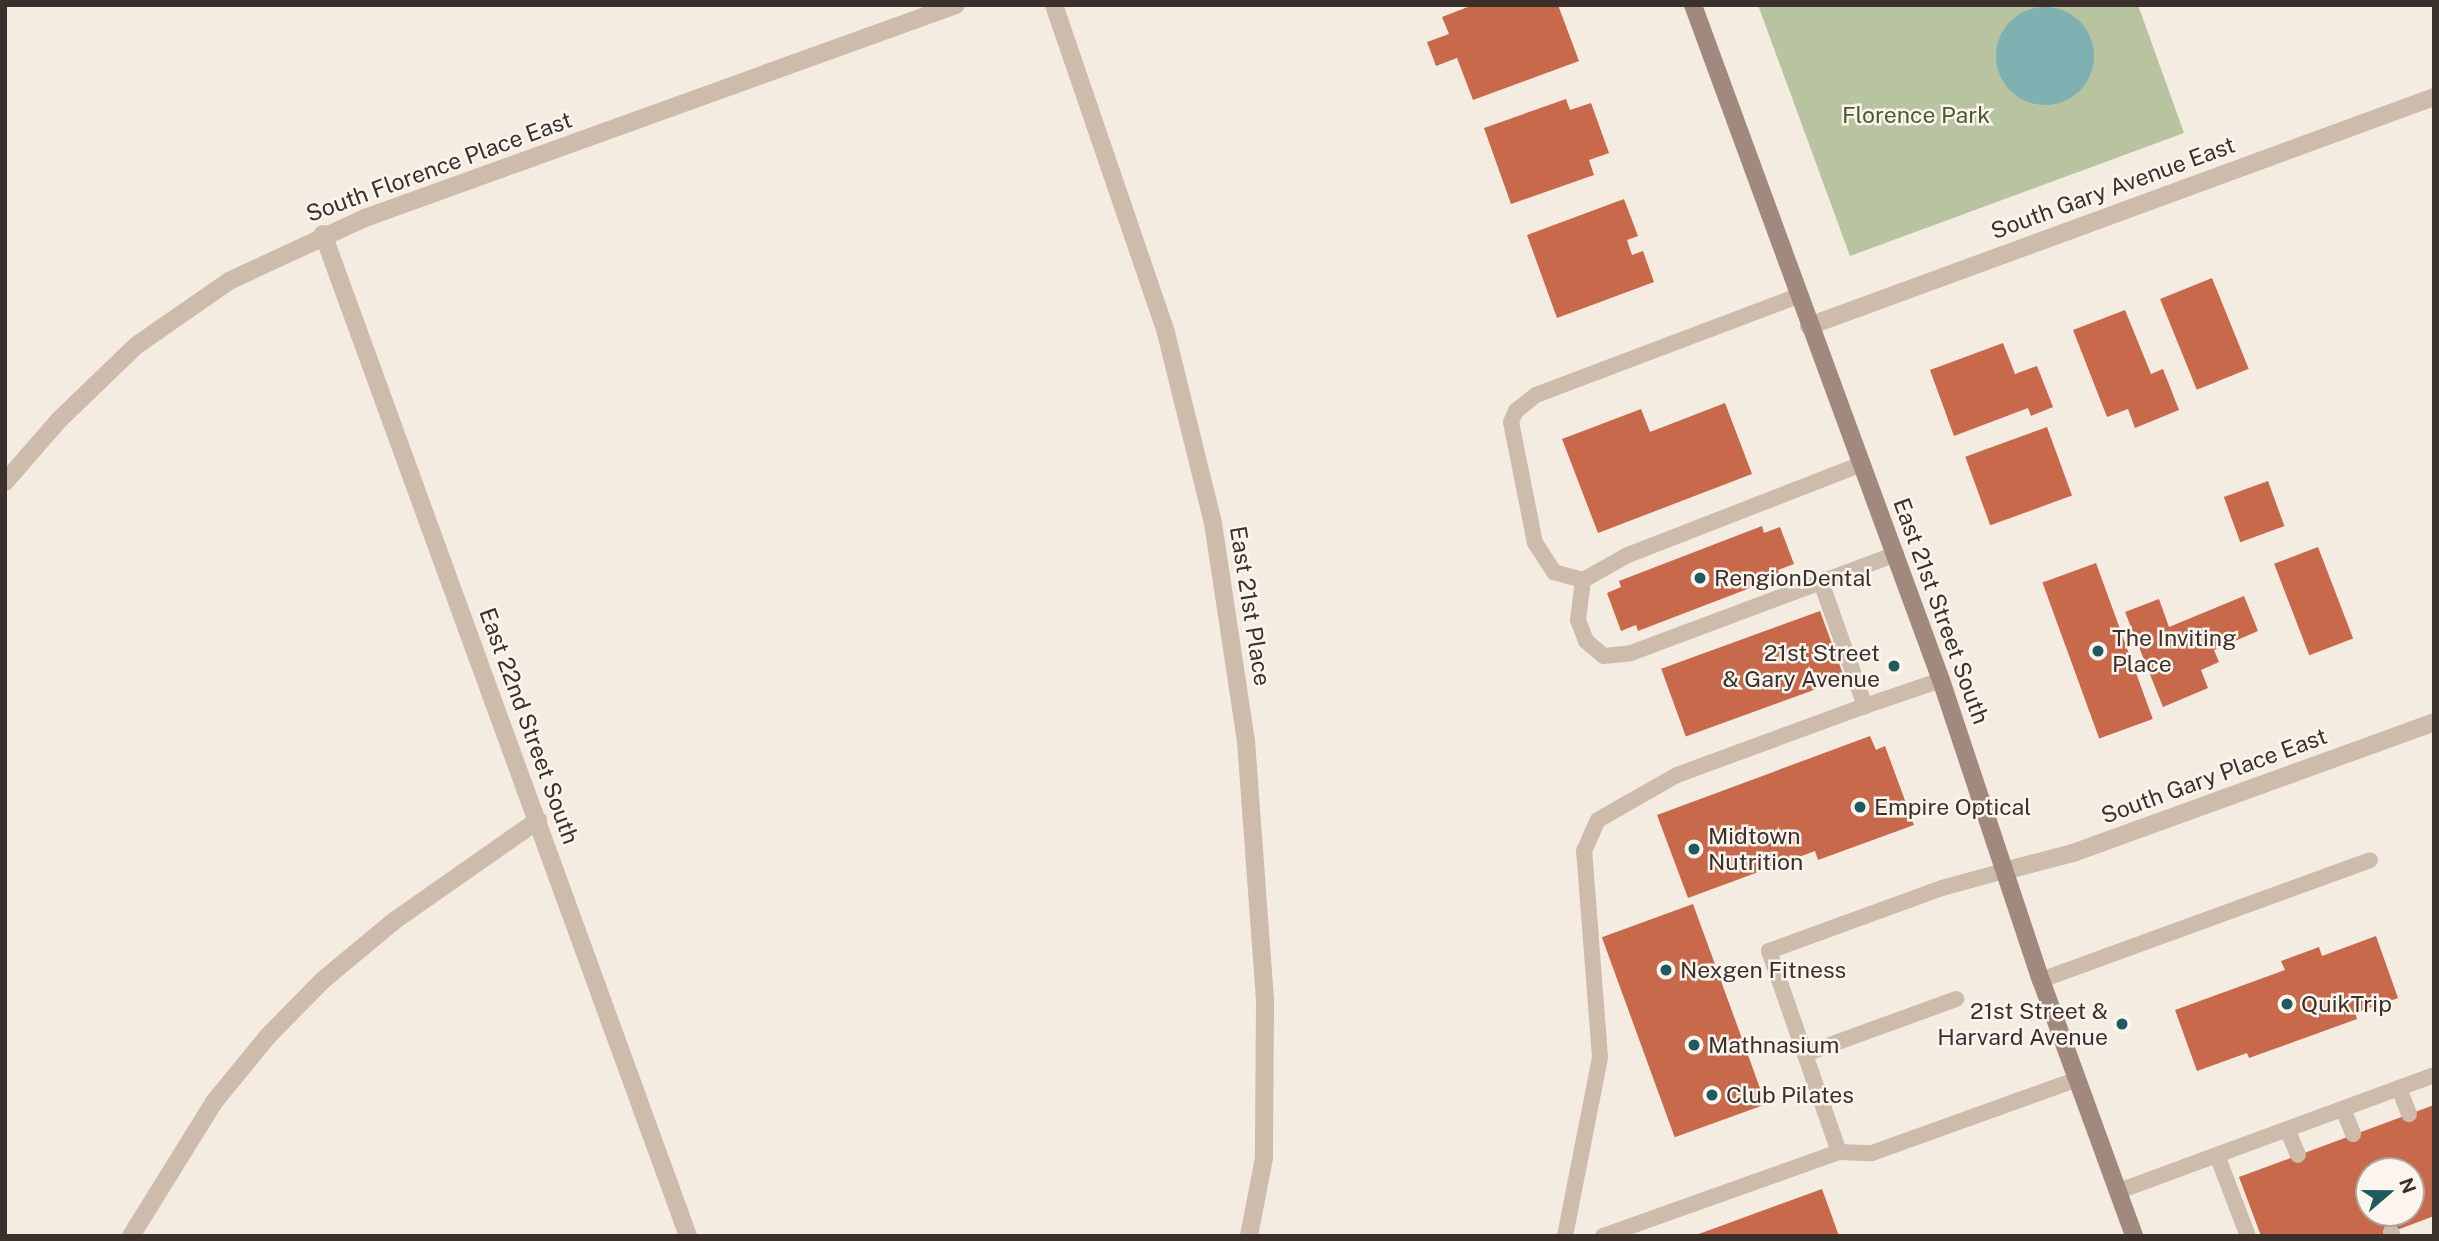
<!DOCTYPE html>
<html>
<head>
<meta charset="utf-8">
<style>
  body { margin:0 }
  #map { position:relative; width:2439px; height:1241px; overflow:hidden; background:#f4ebe1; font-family:"Public Sans",sans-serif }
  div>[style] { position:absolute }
  .green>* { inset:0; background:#b8c4a0 }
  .water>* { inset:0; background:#7fb0b2 }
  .round { border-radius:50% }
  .building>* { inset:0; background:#c8694b; transform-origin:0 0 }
  .lane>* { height:16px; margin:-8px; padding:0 8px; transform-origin:8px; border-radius:8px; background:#cdbbac }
  .street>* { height:18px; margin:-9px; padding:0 9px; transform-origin:9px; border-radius:9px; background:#cdbbac }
  .secondary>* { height:18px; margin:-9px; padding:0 9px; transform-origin:9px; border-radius:9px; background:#a18a7d }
  .dots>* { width:19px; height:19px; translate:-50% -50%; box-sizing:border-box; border:4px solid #fbf5ee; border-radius:50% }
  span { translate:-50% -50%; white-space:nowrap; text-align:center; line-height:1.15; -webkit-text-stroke:5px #fbf5ee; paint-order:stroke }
  .park-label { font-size:23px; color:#4a5a2e }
  .street-label { font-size:23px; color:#3b302b }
  .poi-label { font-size:23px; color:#3b302b }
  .left { translate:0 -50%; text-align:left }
  .right { translate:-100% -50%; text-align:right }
  .frame { position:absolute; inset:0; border:7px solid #3b302b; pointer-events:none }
  .north { position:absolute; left:2355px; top:1157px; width:70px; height:70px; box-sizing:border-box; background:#fbf5ee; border:2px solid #aea6a0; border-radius:50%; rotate:70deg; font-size:19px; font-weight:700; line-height:28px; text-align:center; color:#3b302b }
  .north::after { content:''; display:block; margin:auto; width:24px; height:32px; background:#1f5a5e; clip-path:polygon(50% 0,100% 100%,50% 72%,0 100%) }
</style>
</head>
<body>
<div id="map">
  <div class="green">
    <i style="clip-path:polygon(1758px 5px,2138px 5px,2184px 133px,1850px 256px)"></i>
  </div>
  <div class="water">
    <i class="round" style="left:1996px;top:7px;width:98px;height:98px"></i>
  </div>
  <div class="building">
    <i style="clip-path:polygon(1473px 5px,1558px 5px,1579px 61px,1473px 100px,1457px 58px,1436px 66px,1427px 42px,1449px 34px,1442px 17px)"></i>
    <i style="clip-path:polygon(1566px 99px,1570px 110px,1591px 103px,1609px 153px,1589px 160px,1594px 175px,1511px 204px,1484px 128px)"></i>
    <i style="clip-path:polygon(1624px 199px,1638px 236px,1627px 240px,1632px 255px,1643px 251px,1654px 282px,1557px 318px,1527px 235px)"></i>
    <i style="left:2212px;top:278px;width:98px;height:56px;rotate:68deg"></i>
    <i style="clip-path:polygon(2125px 310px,2151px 374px,2163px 369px,2179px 410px,2135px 428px,2128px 409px,2107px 417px,2073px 330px)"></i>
    <i style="clip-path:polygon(2003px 343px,2015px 374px,2037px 366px,2053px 407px,2031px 416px,2028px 408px,1954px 436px,1930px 370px)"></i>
    <i style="clip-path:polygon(1725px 403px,1752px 474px,1598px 533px,1562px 439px,1641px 409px,1650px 432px)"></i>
    <i style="left:2047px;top:427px;width:73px;height:87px;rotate:70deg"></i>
    <i style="left:2268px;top:481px;width:48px;height:47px;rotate:70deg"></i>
    <i style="clip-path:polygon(1762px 526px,1764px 533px,1780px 527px,1794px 564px,1778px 570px,1781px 576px,1638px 631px,1636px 625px,1621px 631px,1607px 593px,1621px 587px,1619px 581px)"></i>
    <i style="left:2318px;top:547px;width:98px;height:47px;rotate:69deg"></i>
    <i style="left:2096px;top:563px;width:166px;height:57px;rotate:70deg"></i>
    <i style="clip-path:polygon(2244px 596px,2258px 631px,2214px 650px,2219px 662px,2201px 670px,2208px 688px,2163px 707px,2125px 612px,2159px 599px,2169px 627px)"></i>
    <i style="left:1820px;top:611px;width:72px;height:169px;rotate:70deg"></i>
    <i style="clip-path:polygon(1870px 736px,1876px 750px,1885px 746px,1914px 825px,1818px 860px,1815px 851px,1688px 898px,1657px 815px)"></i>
    <i style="left:1693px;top:904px;width:213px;height:97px;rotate:70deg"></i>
    <i style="clip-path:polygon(2376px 936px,2398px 998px,2355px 1013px,2357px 1019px,2249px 1058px,2247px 1053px,2197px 1071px,2175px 1010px,2285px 970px,2281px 961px,2319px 947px,2322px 956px)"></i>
    <i style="clip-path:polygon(evenodd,2434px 1105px,2434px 1216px,2381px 1236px,2261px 1236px,2239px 1177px,2434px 1105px,2369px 1171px,2411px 1171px,2411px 1213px,2369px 1213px,2369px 1171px)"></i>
    <i style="clip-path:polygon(1822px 1189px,1839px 1236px,1697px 1236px,1696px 1235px)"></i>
  </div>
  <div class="lane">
    <i style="left:1859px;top:465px;width:250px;rotate:158.7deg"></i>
    <i style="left:1626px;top:556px;width:49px;rotate:150.8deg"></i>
    <i style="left:1583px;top:580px;width:40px;rotate:97.1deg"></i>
    <i style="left:1578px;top:620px;width:22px;rotate:69deg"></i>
    <i style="left:1586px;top:641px;width:23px;rotate:40deg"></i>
    <i style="left:1604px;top:656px;width:27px;rotate:-6deg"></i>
    <i style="left:1631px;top:653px;width:283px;rotate:-20.5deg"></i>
    <i style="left:1583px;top:580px;width:30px;rotate:-165deg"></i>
    <i style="left:1554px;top:572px;width:35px;rotate:-123deg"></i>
    <i style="left:1535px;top:543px;width:123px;rotate:-101.2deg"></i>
    <i style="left:1511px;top:422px;width:12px;rotate:-66deg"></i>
    <i style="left:1516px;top:411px;width:26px;rotate:-39deg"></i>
    <i style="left:1536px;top:395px;width:280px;rotate:-20.7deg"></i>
    <i style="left:1821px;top:582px;width:132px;rotate:70.5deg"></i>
    <i style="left:1865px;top:706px;width:80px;rotate:-18.9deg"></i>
    <i style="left:2041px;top:980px;width:350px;rotate:-20deg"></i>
    <i style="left:1805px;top:1054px;width:161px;rotate:-20deg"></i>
    <i style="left:2399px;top:1088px;width:28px;rotate:69deg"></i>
    <i style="left:2343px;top:1109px;width:27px;rotate:68deg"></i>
    <i style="left:2287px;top:1129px;width:28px;rotate:67deg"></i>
    <i style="left:1839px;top:1152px;width:213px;rotate:-109.2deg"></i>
    <i style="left:1769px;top:951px;width:184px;rotate:-20deg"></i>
    <i style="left:1942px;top:888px;width:68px;rotate:-15.3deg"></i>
    <i style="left:2217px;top:1155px;width:87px;rotate:69.1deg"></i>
    <i style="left:2119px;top:1191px;width:336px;rotate:-20.2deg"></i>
    <i style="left:2391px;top:1232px;width:4px;rotate:63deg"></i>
    <i style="left:1565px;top:1236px;width:182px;rotate:-78.9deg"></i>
    <i style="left:1600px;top:1057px;width:207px;rotate:-94.4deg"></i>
    <i style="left:1584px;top:851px;width:34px;rotate:-66deg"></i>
    <i style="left:1598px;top:820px;width:91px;rotate:-29.7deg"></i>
    <i style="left:1677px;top:775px;width:200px;rotate:-20.2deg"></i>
    <i style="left:1603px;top:1236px;width:251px;rotate:-19.6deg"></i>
    <i style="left:1839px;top:1152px;width:33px;rotate:2deg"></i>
    <i style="left:1872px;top:1153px;width:218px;rotate:-19.8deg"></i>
  </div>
  <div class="street">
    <i style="left:1054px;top:5px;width:347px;rotate:71.1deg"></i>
    <i style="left:1166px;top:333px;width:196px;rotate:76.1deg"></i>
    <i style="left:1213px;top:523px;width:220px;rotate:81.4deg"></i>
    <i style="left:1246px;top:741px;width:262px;rotate:85.8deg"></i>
    <i style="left:1265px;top:1002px;width:156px;rotate:90.4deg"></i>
    <i style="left:1264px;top:1158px;width:79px;rotate:100.9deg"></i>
    <i style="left:323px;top:234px;width:1066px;rotate:69.98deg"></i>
    <i style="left:1809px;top:326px;width:666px;rotate:-20.12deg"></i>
    <i style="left:5px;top:482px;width:84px;rotate:-48.9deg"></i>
    <i style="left:60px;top:419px;width:107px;rotate:-43.9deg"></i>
    <i style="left:137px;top:345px;width:112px;rotate:-34.8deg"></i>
    <i style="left:229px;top:281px;width:150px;rotate:-24.9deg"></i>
    <i style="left:365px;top:218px;width:628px;rotate:-19.82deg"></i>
    <i style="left:2008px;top:870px;width:67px;rotate:-14.7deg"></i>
    <i style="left:2073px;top:853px;width:384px;rotate:-19.9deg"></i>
    <i style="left:131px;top:1236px;width:158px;rotate:-58.2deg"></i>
    <i style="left:214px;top:1102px;width:85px;rotate:-50.7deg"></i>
    <i style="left:268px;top:1036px;width:78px;rotate:-45.5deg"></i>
    <i style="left:323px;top:980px;width:92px;rotate:-39.7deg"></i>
    <i style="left:394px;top:921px;width:176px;rotate:-35deg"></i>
  </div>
  <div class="secondary">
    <i style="left:1693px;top:5px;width:719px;rotate:69.83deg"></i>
    <i style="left:1941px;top:680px;width:316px;rotate:71.6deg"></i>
    <i style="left:2041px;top:980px;width:272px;rotate:70deg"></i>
  </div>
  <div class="dots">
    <i style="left:1700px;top:578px;background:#1f5a5e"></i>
    <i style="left:2098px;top:651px;background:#1f5a5e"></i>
    <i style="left:1894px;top:666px;background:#1f5a5e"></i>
    <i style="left:1860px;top:807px;background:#1f5a5e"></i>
    <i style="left:1694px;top:849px;background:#1f5a5e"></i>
    <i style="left:1666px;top:970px;background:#1f5a5e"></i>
    <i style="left:2287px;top:1004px;background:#1f5a5e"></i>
    <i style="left:2122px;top:1024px;background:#1f5a5e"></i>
    <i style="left:1694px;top:1045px;background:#1f5a5e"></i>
    <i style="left:1712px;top:1095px;background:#1f5a5e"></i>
  </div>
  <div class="park-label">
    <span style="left:1916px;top:115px">Florence Park</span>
  </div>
  <div class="street-label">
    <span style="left:439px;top:167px;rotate:-20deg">South Florence Place East</span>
    <span style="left:2113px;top:188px;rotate:-20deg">South Gary Avenue East</span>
    <span style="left:1250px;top:606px;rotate:81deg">East 21st Place</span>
    <span style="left:1941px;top:611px;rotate:70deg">East 21st Street South</span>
    <span style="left:529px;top:726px;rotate:70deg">East 22nd Street South</span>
    <span style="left:2214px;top:776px;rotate:-20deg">South Gary Place East</span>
  </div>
  <div class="poi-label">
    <span class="left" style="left:1714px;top:578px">RengionDental</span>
    <span class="left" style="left:2112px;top:651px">The Inviting<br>Place</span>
    <span class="right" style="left:1880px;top:666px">21st Street<br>&amp; Gary Avenue</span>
    <span class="left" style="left:1874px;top:807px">Empire Optical</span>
    <span class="left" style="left:1708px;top:849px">Midtown<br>Nutrition</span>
    <span class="left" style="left:1680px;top:970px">Nexgen Fitness</span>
    <span class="left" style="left:2301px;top:1004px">QuikTrip</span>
    <span class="right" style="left:2108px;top:1024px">21st Street &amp;<br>Harvard Avenue</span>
    <span class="left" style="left:1708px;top:1045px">Mathnasium</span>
    <span class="left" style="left:1726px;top:1095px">Club Pilates</span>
  </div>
  <div class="frame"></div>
  <div class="north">N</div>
</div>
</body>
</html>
